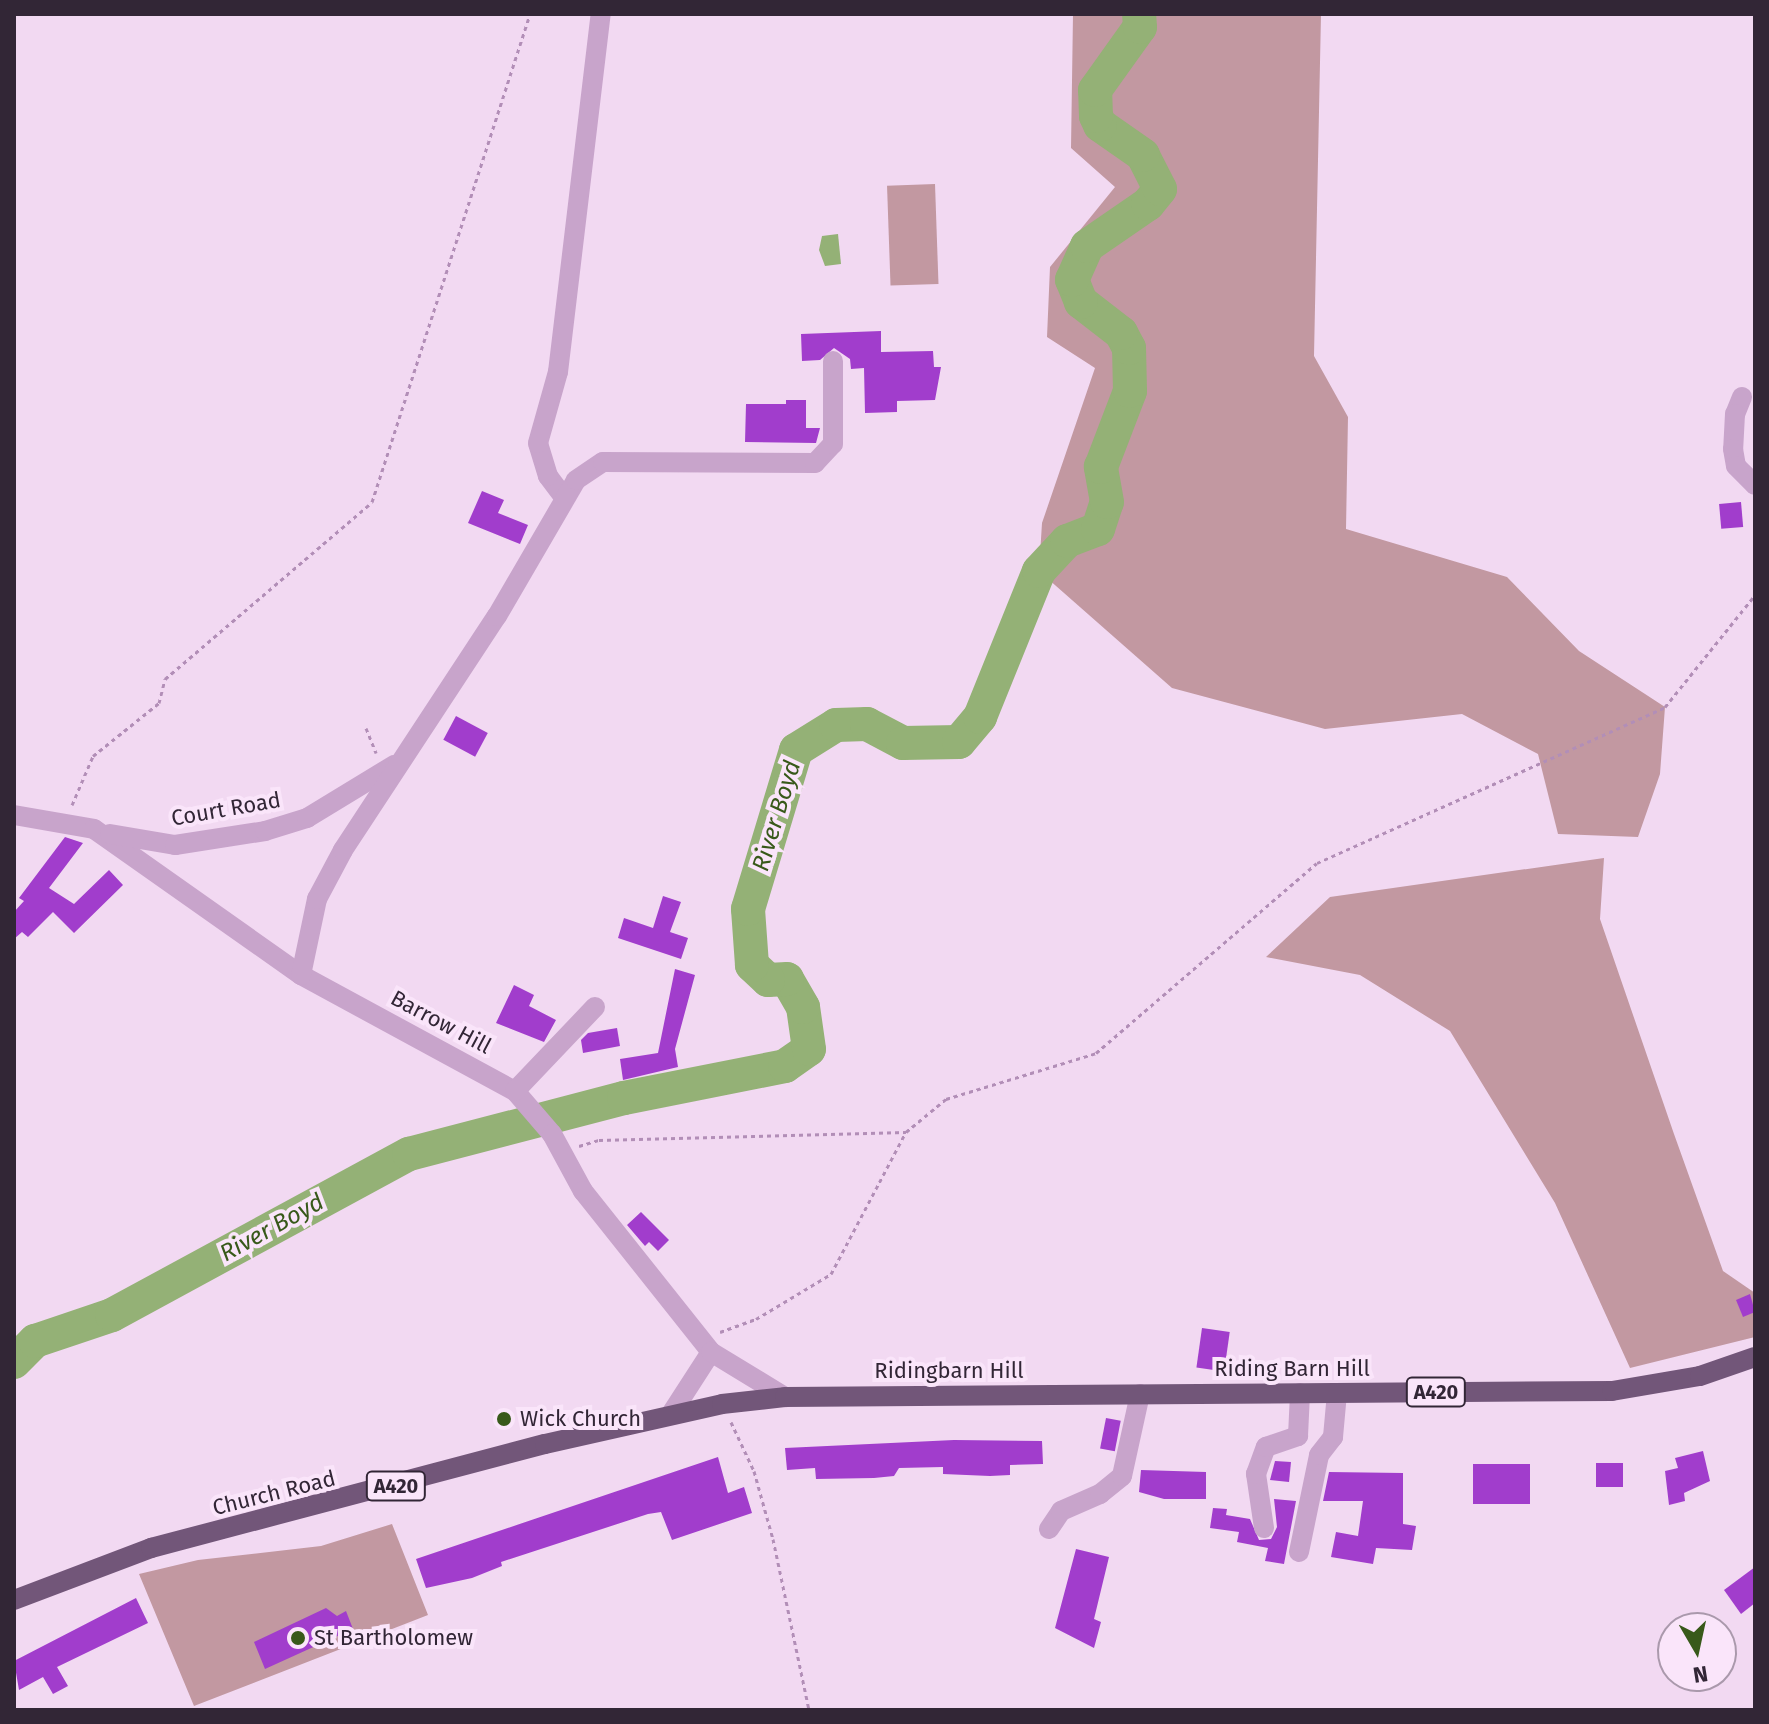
<!DOCTYPE html>
<html>
<head>
<meta charset="utf-8">
<style>
  body { margin:0 }
  #map { position:relative; width:1769px; height:1724px; overflow:hidden; background:#f2d9f2; font-family:"Fira Sans",sans-serif }
  div>[style] { position:absolute }
  .green>* { inset:0; background:#c298a1; transform-origin:0 0 }
  .water>* { inset:0; background:#94b176 }
  .river>* { height:34px; margin:-17px; padding:0 17px; transform-origin:17px; border-radius:17px; background:#94b176 }
  .building>* { inset:0; background:#a13dcc; transform-origin:0 0 }
  .path>* { height:3px; margin-top:-1.5px; transform-origin:0; background:repeating-linear-gradient(90deg,#b28eb7 0 4px,transparent 0 8px) }
  .minor>* { height:20px; margin:-10px; padding:0 10px; transform-origin:10px; border-radius:10px; background:#c8a4cb }
  .major>* { height:20px; margin:-10px; padding:0 10px; transform-origin:10px; border-radius:10px; background:#725679 }
  .dots>* { width:22px; height:22px; translate:-50% -50%; box-sizing:border-box; border:4px solid #fae5fa; border-radius:50% }
  span { translate:-50% -50%; white-space:nowrap; text-align:center; line-height:1.15; -webkit-text-stroke:8px #fae5fa; paint-order:stroke }
  .shield-label span { padding:2px 6px; background:#fae5fa; border:2px solid; border-radius:6px; -webkit-text-stroke-width:0 }
  .shield-label { font-size:20px; color:#322636; font-weight:700 }
  .street-label { font-size:22px; color:#322636 }
  .poi-label { font-size:22px; color:#322636 }
  .left { translate:0 -50%; text-align:left }
  .water-label { font-size:24px; color:#38591a; font-style:italic }
  .frame { position:absolute; inset:0; border:16px solid #322636; pointer-events:none }
  .north { position:absolute; left:1657px; top:1612px; width:80px; height:80px; box-sizing:border-box; background:#fae5fa; border:2px solid #aa99ac; border-radius:50%; rotate:171deg; font-size:22px; font-weight:700; line-height:32px; text-align:center; color:#322636 }
  .north::after { content:''; display:block; margin:auto; width:28px; height:36px; background:#38591a; clip-path:polygon(50% 0,100% 100%,50% 72%,0 100%) }
</style>
</head>
<body>
<div id="map">
  <div class="green">
    <i style="clip-path:polygon(1073px 14px,1321px 14px,1314px 356px,1348px 417px,1346px 529px,1507px 577px,1579px 651px,1665px 707px,1660px 774px,1638px 837px,1558px 834px,1538px 754px,1462px 714px,1325px 729px,1172px 688px,1039px 571px,1042px 523px,1095px 368px,1047px 337px,1050px 267px,1115px 187px,1071px 148px)"></i>
    <i style="left:935px;top:184px;width:100px;height:48px;rotate:88deg"></i>
    <i style="clip-path:polygon(1604px 858px,1600px 919px,1674px 1134px,1723px 1271px,1755px 1293px,1755px 1337px,1630px 1368px,1555px 1203px,1450px 1031px,1360px 975px,1266px 957px,1330px 897px)"></i>
    <i style="clip-path:polygon(392px 1524px,428px 1615px,194px 1706px,139px 1574px,198px 1560px,321px 1546px)"></i>
  </div>
  <div class="water">
    <i style="clip-path:polygon(838px 234px,841px 264px,825px 266px,819px 250px,822px 236px)"></i>
  </div>
  <div class="river">
    <i style="left:14px;top:1362px;width:30px;rotate:-45deg"></i>
    <i style="left:35px;top:1341px;width:81px;rotate:-18.7deg"></i>
    <i style="left:112px;top:1315px;width:338px;rotate:-28.5deg"></i>
    <i style="left:409px;top:1154px;width:222px;rotate:-14.6deg"></i>
    <i style="left:624px;top:1098px;width:164px;rotate:-11.2deg"></i>
    <i style="left:785px;top:1066px;width:29px;rotate:-35deg"></i>
    <i style="left:809px;top:1049px;width:42px;rotate:-98.1deg"></i>
    <i style="left:803px;top:1007px;width:32px;rotate:-120deg"></i>
    <i style="left:787px;top:979px;width:19px;rotate:177deg"></i>
    <i style="left:768px;top:980px;width:22px;rotate:-137deg"></i>
    <i style="left:752px;top:965px;width:56px;rotate:-94.1deg"></i>
    <i style="left:748px;top:909px;width:166px;rotate:-73.2deg"></i>
    <i style="left:796px;top:750px;width:47px;rotate:-32deg"></i>
    <i style="left:836px;top:725px;width:31px;rotate:-2deg"></i>
    <i style="left:867px;top:724px;width:41px;rotate:27.8deg"></i>
    <i style="left:903px;top:743px;width:56px;rotate:-1deg"></i>
    <i style="left:959px;top:742px;width:33px;rotate:-50deg"></i>
    <i style="left:980px;top:717px;width:157px;rotate:-68deg"></i>
    <i style="left:1039px;top:571px;width:41px;rotate:-47deg"></i>
    <i style="left:1067px;top:541px;width:33px;rotate:-21deg"></i>
    <i style="left:1098px;top:529px;width:28px;rotate:-72deg"></i>
    <i style="left:1107px;top:502px;width:36px;rotate:-100deg"></i>
    <i style="left:1101px;top:467px;width:81px;rotate:-69.1deg"></i>
    <i style="left:1130px;top:391px;width:43px;rotate:-91.3deg"></i>
    <i style="left:1129px;top:348px;width:17px;rotate:-118deg"></i>
    <i style="left:1121px;top:333px;width:51px;rotate:-142.2deg"></i>
    <i style="left:1081px;top:302px;width:24px;rotate:-112deg"></i>
    <i style="left:1072px;top:280px;width:37px;rotate:-66deg"></i>
    <i style="left:1087px;top:246px;width:74px;rotate:-34.5deg"></i>
    <i style="left:1148px;top:204px;width:19px;rotate:-51deg"></i>
    <i style="left:1160px;top:189px;width:38px;rotate:-117deg"></i>
    <i style="left:1143px;top:155px;width:52px;rotate:-145.1deg"></i>
    <i style="left:1100px;top:125px;width:10px;rotate:-114deg"></i>
    <i style="left:1096px;top:116px;width:26px;rotate:-92deg"></i>
    <i style="left:1095px;top:90px;width:77px;rotate:-54.5deg"></i>
    <i style="left:1140px;top:27px;width:13px;rotate:-94deg"></i>
  </div>
  <div class="building">
    <i style="clip-path:polygon(881px 331px,881px 352px,933px 351px,934px 367px,941px 367px,935px 400px,897px 401px,897px 412px,865px 413px,864px 368px,851px 369px,850px 359px,834px 348px,820px 360px,802px 361px,801px 334px)"></i>
    <i style="clip-path:polygon(786px 400px,806px 400px,806px 428px,820px 428px,816px 443px,745px 442px,746px 404px,786px 404px)"></i>
    <i style="clip-path:polygon(482px 491px,504px 500px,498px 513px,528px 525px,520px 544px,468px 523px)"></i>
    <i style="left:1741px;top:502px;width:25px;height:22px;rotate:85deg"></i>
    <i style="left:456px;top:716px;width:36px;height:27px;rotate:28deg"></i>
    <i style="clip-path:polygon(65px 837px,83px 843px,49px 888px,74px 904px,109px 870px,123px 885px,74px 933px,53px 912px,28px 937px,22px 932px,14px 939px,14px 912px,24px 901px,19px 898px)"></i>
    <i style="clip-path:polygon(663px 896px,681px 902px,670px 932px,688px 938px,681px 959px,618px 938px,624px 918px,653px 928px)"></i>
    <i style="clip-path:polygon(675px 969px,695px 975px,675px 1049px,678px 1067px,623px 1080px,620px 1059px,658px 1053px)"></i>
    <i style="clip-path:polygon(514px 985px,534px 995px,529px 1006px,556px 1020px,544px 1042px,496px 1023px)"></i>
    <i style="clip-path:polygon(617px 1028px,620px 1046px,583px 1053px,581px 1040px,588px 1033px)"></i>
    <i style="clip-path:polygon(641px 1212px,669px 1240px,658px 1251px,649px 1242px,645px 1246px,627px 1225px)"></i>
    <i style="clip-path:polygon(1750px 1294px,1755px 1312px,1743px 1317px,1736px 1300px)"></i>
    <i style="left:1202px;top:1328px;width:28px;height:40px;rotate:8deg"></i>
    <i style="left:1106px;top:1418px;width:15px;height:31px;rotate:11deg"></i>
    <i style="clip-path:polygon(954px 1440px,1042px 1441px,1043px 1464px,1010px 1465px,1010px 1475px,990px 1476px,943px 1474px,943px 1467px,899px 1468px,894px 1476px,874px 1478px,816px 1479px,815px 1468px,787px 1470px,785px 1448px)"></i>
    <i style="clip-path:polygon(1703px 1451px,1710px 1481px,1684px 1493px,1685px 1501px,1669px 1505px,1665px 1471px,1678px 1468px,1675px 1458px)"></i>
    <i style="clip-path:polygon(718px 1457px,728px 1493px,744px 1487px,752px 1513px,672px 1540px,661px 1512px,648px 1514px,501px 1562px,502px 1566px,472px 1578px,426px 1588px,416px 1559px)"></i>
    <i style="clip-path:polygon(1275px 1461px,1291px 1462px,1289px 1482px,1270px 1480px)"></i>
    <i style="left:1623px;top:1463px;width:24px;height:27px;rotate:90deg"></i>
    <i style="left:1530px;top:1464px;width:40px;height:57px;rotate:90deg"></i>
    <i style="clip-path:polygon(1141px 1470px,1206px 1472px,1206px 1499px,1164px 1499px,1139px 1492px)"></i>
    <i style="clip-path:polygon(1329px 1472px,1403px 1473px,1403px 1524px,1416px 1526px,1412px 1550px,1376px 1548px,1373px 1564px,1331px 1557px,1336px 1532px,1358px 1536px,1363px 1501px,1323px 1501px)"></i>
    <i style="clip-path:polygon(1274px 1499px,1296px 1501px,1284px 1564px,1265px 1561px,1268px 1548px,1237px 1542px,1239px 1532px,1210px 1528px,1213px 1508px,1227px 1509px,1226px 1515px,1250px 1519px,1259px 1540px,1271px 1539px,1277px 1527px)"></i>
    <i style="clip-path:polygon(1076px 1549px,1109px 1557px,1094px 1619px,1101px 1622px,1094px 1648px,1055px 1628px)"></i>
    <i style="clip-path:polygon(1755px 1567px,1755px 1603px,1741px 1614px,1724px 1590px)"></i>
    <i style="clip-path:polygon(136px 1598px,148px 1623px,57px 1667px,68px 1686px,53px 1694px,43px 1677px,19px 1690px,14px 1661px)"></i>
    <i style="clip-path:polygon(326px 1608px,337px 1616px,346px 1611px,353px 1629px,265px 1669px,254px 1642px)"></i>
  </div>
  <div class="path">
    <i style="left:366px;top:728px;width:27px;rotate:68deg"></i>
    <i style="left:72px;top:805px;width:53px;rotate:-66.8deg"></i>
    <i style="left:93px;top:756px;width:85px;rotate:-38.8deg"></i>
    <i style="left:159px;top:703px;width:25px;rotate:-76deg"></i>
    <i style="left:165px;top:679px;width:272px;rotate:-40.5deg"></i>
    <i style="left:372px;top:502px;width:513px;rotate:-72.06deg"></i>
    <i style="left:579px;top:1146px;width:21px;rotate:-17deg"></i>
    <i style="left:599px;top:1140px;width:307px;rotate:-1.5deg"></i>
    <i style="left:720px;top:1332px;width:38px;rotate:-20deg"></i>
    <i style="left:756px;top:1319px;width:87px;rotate:-31deg"></i>
    <i style="left:831px;top:1274px;width:161px;rotate:-62.2deg"></i>
    <i style="left:906px;top:1132px;width:52px;rotate:-39.5deg"></i>
    <i style="left:946px;top:1099px;width:157px;rotate:-17deg"></i>
    <i style="left:1096px;top:1053px;width:291px;rotate:-40.7deg"></i>
    <i style="left:1317px;top:863px;width:381px;rotate:-24.1deg"></i>
    <i style="left:1665px;top:707px;width:144px;rotate:-51.2deg"></i>
    <i style="left:731px;top:1422px;width:54px;rotate:64.9deg"></i>
    <i style="left:754px;top:1471px;width:71px;rotate:74.4deg"></i>
    <i style="left:773px;top:1539px;width:175px;rotate:78.1deg"></i>
  </div>
  <div class="minor">
    <i style="left:1742px;top:397px;width:18px;rotate:112deg"></i>
    <i style="left:1735px;top:414px;width:35px;rotate:93deg"></i>
    <i style="left:1733px;top:449px;width:17px;rotate:80deg"></i>
    <i style="left:1736px;top:466px;width:27px;rotate:45deg"></i>
    <i style="left:563px;top:496px;width:25px;rotate:-127deg"></i>
    <i style="left:548px;top:476px;width:34px;rotate:-107deg"></i>
    <i style="left:538px;top:443px;width:74px;rotate:-74.3deg"></i>
    <i style="left:558px;top:372px;width:361px;rotate:-83.2deg"></i>
    <i style="left:14px;top:815px;width:81px;rotate:9.9deg"></i>
    <i style="left:94px;top:829px;width:253px;rotate:35.2deg"></i>
    <i style="left:301px;top:975px;width:243px;rotate:28.5deg"></i>
    <i style="left:515px;top:1091px;width:57px;rotate:49.3deg"></i>
    <i style="left:552px;top:1134px;width:65px;rotate:61.5deg"></i>
    <i style="left:583px;top:1191px;width:206px;rotate:51.5deg"></i>
    <i style="left:110px;top:834px;width:66px;rotate:9.6deg"></i>
    <i style="left:175px;top:845px;width:91px;rotate:-8.8deg"></i>
    <i style="left:265px;top:831px;width:44px;rotate:-17.2deg"></i>
    <i style="left:307px;top:818px;width:102px;rotate:-31.3deg"></i>
    <i style="left:301px;top:975px;width:78px;rotate:-78.1deg"></i>
    <i style="left:317px;top:899px;width:55px;rotate:-62deg"></i>
    <i style="left:343px;top:850px;width:280px;rotate:-56.7deg"></i>
    <i style="left:497px;top:616px;width:157px;rotate:-59.8deg"></i>
    <i style="left:576px;top:480px;width:32px;rotate:-34deg"></i>
    <i style="left:603px;top:462px;width:212px;rotate:0.3deg"></i>
    <i style="left:815px;top:463px;width:26px;rotate:-47deg"></i>
    <i style="left:833px;top:444px;width:83px;rotate:-90deg"></i>
    <i style="left:515px;top:1091px;width:116px;rotate:-46.4deg"></i>
    <i style="left:671px;top:1414px;width:74px;rotate:-57.2deg"></i>
    <i style="left:711px;top:1352px;width:87px;rotate:31.3deg"></i>
    <i style="left:1264px;top:1528px;width:55px;rotate:-98.4deg"></i>
    <i style="left:1256px;top:1474px;width:29px;rotate:-70deg"></i>
    <i style="left:1266px;top:1447px;width:34px;rotate:-19deg"></i>
    <i style="left:1298px;top:1436px;width:43px;rotate:-87.3deg"></i>
    <i style="left:1049px;top:1529px;width:22px;rotate:-56deg"></i>
    <i style="left:1061px;top:1511px;width:43px;rotate:-23.6deg"></i>
    <i style="left:1100px;top:1494px;width:28px;rotate:-39deg"></i>
    <i style="left:1122px;top:1476px;width:84px;rotate:-77.6deg"></i>
    <i style="left:1299px;top:1552px;width:99px;rotate:-78.3deg"></i>
    <i style="left:1319px;top:1455px;width:23px;rotate:-52deg"></i>
    <i style="left:1333px;top:1437px;width:44px;rotate:-84.8deg"></i>
  </div>
  <div class="major">
    <i style="left:14px;top:1600px;width:147px;rotate:-20.8deg"></i>
    <i style="left:151px;top:1548px;width:407px;rotate:-14.8deg"></i>
    <i style="left:545px;top:1444px;width:181px;rotate:-12.7deg"></i>
    <i style="left:722px;top:1404px;width:63px;rotate:-6.3deg"></i>
    <i style="left:785px;top:1397px;width:827px;rotate:-0.42deg"></i>
    <i style="left:1612px;top:1391px;width:89px;rotate:-9.7deg"></i>
    <i style="left:1700px;top:1376px;width:58px;rotate:-19.1deg"></i>
  </div>
  <div class="dots">
    <i style="left:504px;top:1419px;background:#38591a"></i>
    <i style="left:298px;top:1638px;background:#38591a"></i>
  </div>
  <div class="shield-label">
    <span style="left:1436px;top:1392px">A420</span>
    <span style="left:396px;top:1486px">A420</span>
  </div>
  <div class="street-label">
    <span style="left:226px;top:809px;rotate:-10deg">Court Road</span>
    <span style="left:441px;top:1022px;rotate:28deg">Barrow Hill</span>
    <span style="left:1292px;top:1369px">Riding Barn Hill</span>
    <span style="left:949px;top:1371px">Ridingbarn Hill</span>
    <span style="left:274px;top:1493px;rotate:-14deg">Church Road</span>
  </div>
  <div class="poi-label">
    <span class="left" style="left:520px;top:1419px">Wick Church</span>
    <span class="left" style="left:314px;top:1638px">St Bartholomew</span>
  </div>
  <div class="water-label">
    <span style="left:777px;top:816px;rotate:-73deg">River Boyd</span>
    <span style="left:272px;top:1228px;rotate:-29deg">River Boyd</span>
  </div>
  <div class="frame"></div>
  <div class="north">N</div>
</div>
</body>
</html>
